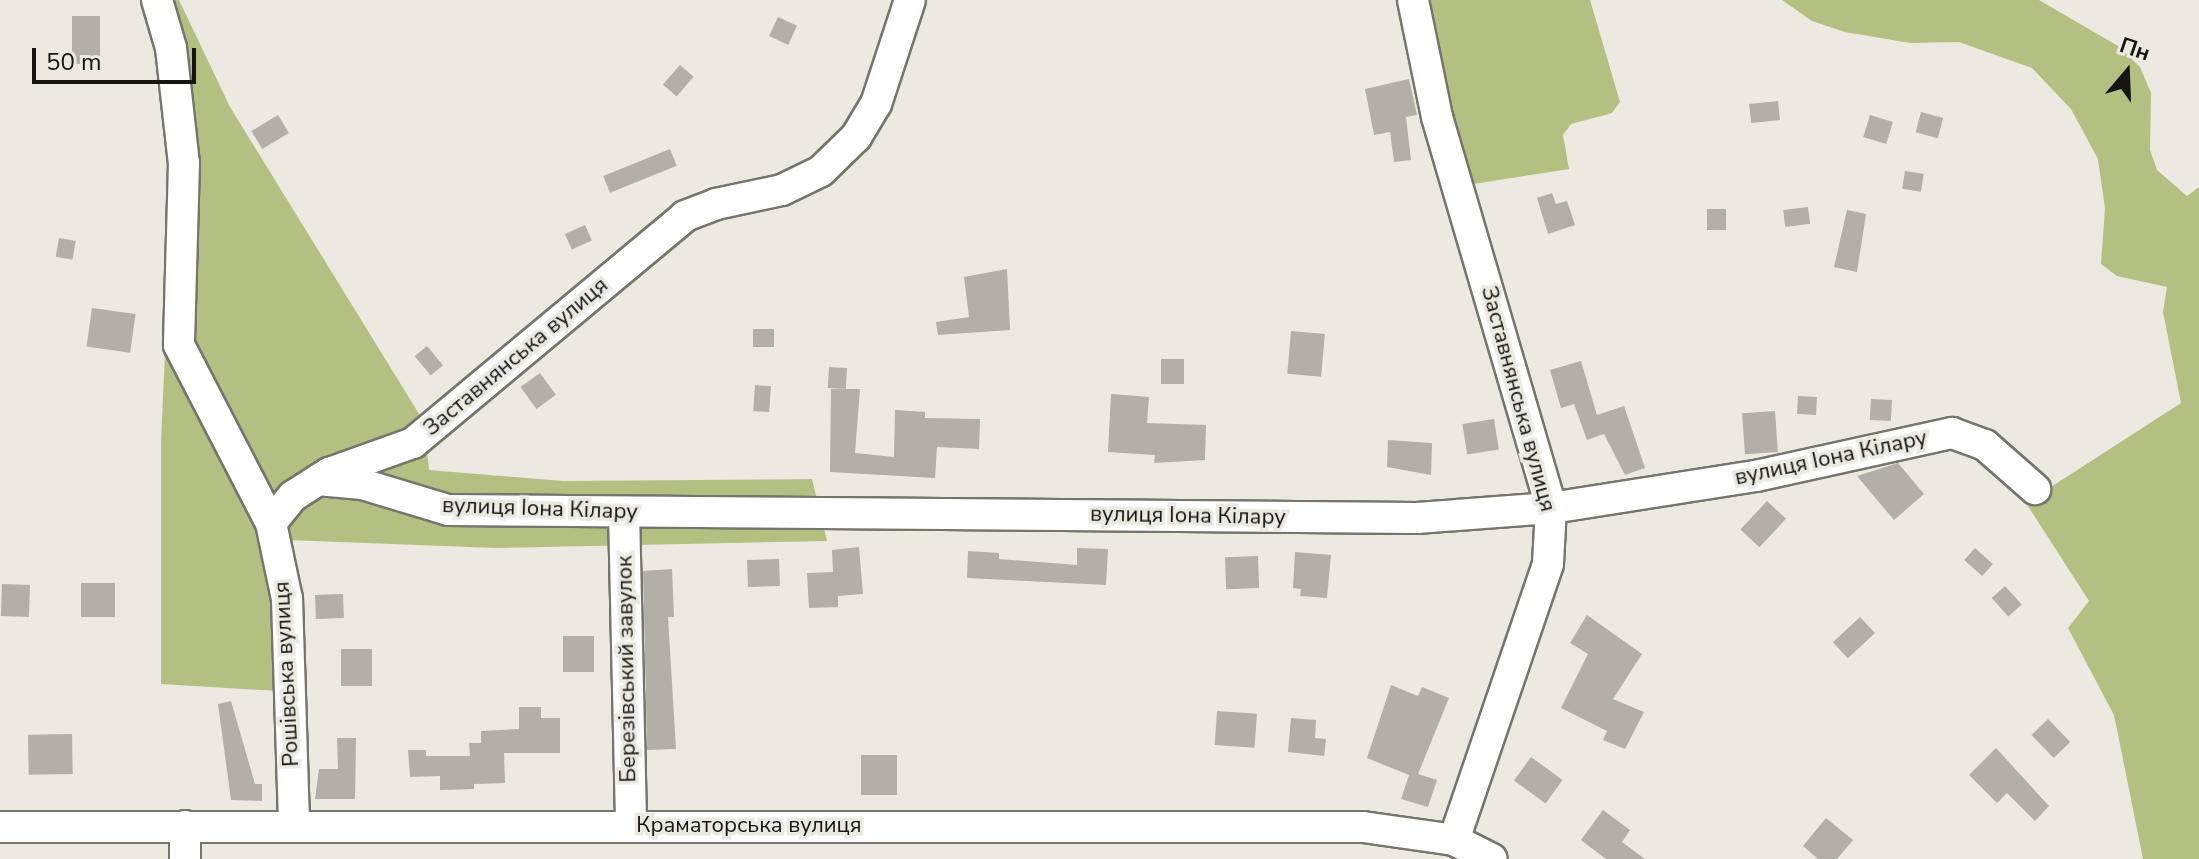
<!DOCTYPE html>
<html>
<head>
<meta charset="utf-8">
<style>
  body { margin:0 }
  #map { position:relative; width:2199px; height:859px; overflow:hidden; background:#ebe9e0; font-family:"Nunito Sans",sans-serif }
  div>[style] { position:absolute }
  .green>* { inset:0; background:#b4bf82 }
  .building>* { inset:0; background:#b1afa6; transform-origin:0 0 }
  .roads { filter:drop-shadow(2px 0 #76756c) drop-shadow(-2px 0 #76756c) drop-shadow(0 2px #76756c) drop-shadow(0 -2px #76756c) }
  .minor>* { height:30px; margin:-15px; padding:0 15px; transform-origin:15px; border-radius:15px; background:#fff }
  span { translate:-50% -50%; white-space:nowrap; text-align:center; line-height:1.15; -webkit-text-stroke:7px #ebe9e0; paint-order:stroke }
  .street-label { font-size:22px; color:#161512 }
  .north { position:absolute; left:2087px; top:32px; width:80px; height:80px; -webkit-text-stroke:6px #ebe9e0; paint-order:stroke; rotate:19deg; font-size:22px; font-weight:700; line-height:32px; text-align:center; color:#161512 }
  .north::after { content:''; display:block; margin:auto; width:28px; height:36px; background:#161512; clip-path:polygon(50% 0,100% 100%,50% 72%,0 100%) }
  .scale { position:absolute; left:32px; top:48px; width:164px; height:36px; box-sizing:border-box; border:4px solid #161512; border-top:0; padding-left:10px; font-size:24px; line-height:28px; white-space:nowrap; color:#161512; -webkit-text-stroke:6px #ebe9e0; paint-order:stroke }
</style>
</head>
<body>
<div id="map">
  <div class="green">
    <i style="clip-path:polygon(142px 0,179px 0,230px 107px,424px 422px,429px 470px,563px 481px,812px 479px,827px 541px,496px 548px,288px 540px,296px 692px,161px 684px,161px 442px,174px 152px,157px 23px)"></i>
    <i style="clip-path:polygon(1421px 0,1590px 0,1620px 102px,1612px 113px,1571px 124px,1563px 135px,1569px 169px,1467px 185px)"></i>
    <i style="clip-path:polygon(1782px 0,2039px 0,2118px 46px,2140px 67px,2151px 93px,2150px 150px,2157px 170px,2187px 196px,2199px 187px,2199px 859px,2143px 859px,2114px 715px,2068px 628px,2089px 601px,2026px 503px,2181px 403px,2163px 312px,2167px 287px,2117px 276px,2101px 264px,2105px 208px,2098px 159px,2071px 109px,2032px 68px,1959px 42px,1910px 43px,1845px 32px,1812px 21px)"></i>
  </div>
  <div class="building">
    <i style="left:72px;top:16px;width:28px;height:48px"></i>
    <i style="left:778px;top:17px;width:21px;height:21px;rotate:25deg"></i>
    <i style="left:680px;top:65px;width:18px;height:26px;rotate:41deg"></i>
    <i style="clip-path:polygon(1409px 79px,1417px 115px,1406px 117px,1411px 160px,1394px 162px,1390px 132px,1374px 135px,1365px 89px)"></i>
    <i style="left:1778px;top:101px;width:19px;height:29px;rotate:84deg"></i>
    <i style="left:1921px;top:112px;width:23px;height:21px;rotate:15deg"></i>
    <i style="left:278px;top:115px;width:21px;height:31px;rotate:59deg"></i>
    <i style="left:1870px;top:115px;width:24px;height:23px;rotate:17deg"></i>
    <i style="left:670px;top:149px;width:18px;height:72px;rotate:68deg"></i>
    <i style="left:1905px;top:171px;width:19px;height:18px;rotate:9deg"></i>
    <i style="clip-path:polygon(1552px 193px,1556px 204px,1567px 201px,1575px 225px,1548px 234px,1537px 198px)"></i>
    <i style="left:1808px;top:207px;width:17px;height:25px;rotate:83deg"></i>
    <i style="left:1707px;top:209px;width:19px;height:21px"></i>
    <i style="clip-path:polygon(1847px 210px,1866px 214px,1857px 272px,1834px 267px)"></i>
    <i style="left:585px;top:225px;width:17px;height:22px;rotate:66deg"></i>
    <i style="left:59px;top:238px;width:17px;height:19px;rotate:10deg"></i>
    <i style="clip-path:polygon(1007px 269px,1010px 330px,938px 335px,936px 322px,969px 317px,964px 277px)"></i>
    <i style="left:92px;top:308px;width:44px;height:39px;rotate:8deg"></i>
    <i style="left:774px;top:329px;width:18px;height:21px;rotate:90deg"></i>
    <i style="left:1291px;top:331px;width:34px;height:43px;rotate:5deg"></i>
    <i style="left:427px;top:346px;width:25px;height:16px;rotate:50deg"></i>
    <i style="left:1161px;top:359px;width:23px;height:25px"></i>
    <i style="clip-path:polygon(1581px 361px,1597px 415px,1624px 406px,1645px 468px,1625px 475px,1604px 434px,1587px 440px,1574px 404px,1561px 408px,1550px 370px)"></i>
    <i style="left:829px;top:367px;width:18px;height:21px;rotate:3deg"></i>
    <i style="left:540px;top:373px;width:27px;height:24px;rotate:54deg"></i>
    <i style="left:755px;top:385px;width:16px;height:26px;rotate:4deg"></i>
    <i style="clip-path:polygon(831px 389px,860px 389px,855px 453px,894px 457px,895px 410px,925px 412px,925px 418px,980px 419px,979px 449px,937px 447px,935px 478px,830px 472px)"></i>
    <i style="clip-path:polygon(1111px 394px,1149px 397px,1147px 423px,1206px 425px,1205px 460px,1154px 463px,1155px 455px,1108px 452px)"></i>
    <i style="left:1798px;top:396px;width:19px;height:18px;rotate:3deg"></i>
    <i style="left:1871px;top:399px;width:21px;height:21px;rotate:3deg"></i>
    <i style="left:1775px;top:411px;width:41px;height:33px;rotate:86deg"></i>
    <i style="left:1494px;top:419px;width:31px;height:32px;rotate:81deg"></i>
    <i style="clip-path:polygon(1388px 440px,1432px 443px,1431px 475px,1387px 467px)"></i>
    <i style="clip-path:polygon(1898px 463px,1924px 494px,1894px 520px,1857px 476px)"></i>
    <i style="left:1767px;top:501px;width:26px;height:39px;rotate:43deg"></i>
    <i style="clip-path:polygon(859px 547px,863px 594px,838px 596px,838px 607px,809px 608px,807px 573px,833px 572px,832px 550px)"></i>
    <i style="clip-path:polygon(1077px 548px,1108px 549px,1106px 585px,967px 578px,968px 551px,999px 553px,999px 559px,1077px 565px)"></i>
    <i style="left:1975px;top:548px;width:24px;height:16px;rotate:42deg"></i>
    <i style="clip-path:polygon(1295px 552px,1331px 555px,1327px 598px,1300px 596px,1301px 589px,1293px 588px)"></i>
    <i style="left:1258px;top:556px;width:32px;height:33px;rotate:88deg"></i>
    <i style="left:779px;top:559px;width:27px;height:32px;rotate:88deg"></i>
    <i style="clip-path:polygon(672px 569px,674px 617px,668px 617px,676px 749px,647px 750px,643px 571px)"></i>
    <i style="left:81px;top:583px;width:34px;height:34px"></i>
    <i style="left:2px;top:584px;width:28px;height:32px;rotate:2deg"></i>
    <i style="left:2005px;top:586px;width:25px;height:18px;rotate:48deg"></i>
    <i style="left:343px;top:594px;width:24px;height:28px;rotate:88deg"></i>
    <i style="clip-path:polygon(1587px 615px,1642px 654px,1613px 699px,1644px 712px,1625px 749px,1603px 740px,1607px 731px,1561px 708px,1588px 654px,1570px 643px)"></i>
    <i style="left:1860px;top:617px;width:22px;height:37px;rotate:47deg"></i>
    <i style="left:563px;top:636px;width:31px;height:36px"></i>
    <i style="left:372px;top:649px;width:37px;height:31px;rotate:90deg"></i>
    <i style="clip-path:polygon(1391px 685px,1418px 696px,1422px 687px,1449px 698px,1418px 774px,1437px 780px,1428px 807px,1401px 799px,1409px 775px,1367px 758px)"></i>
    <i style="clip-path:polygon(231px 701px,255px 784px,262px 784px,262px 801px,231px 800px,218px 704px)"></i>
    <i style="clip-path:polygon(519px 707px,541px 707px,541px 718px,560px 718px,560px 753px,504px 753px,505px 783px,474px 784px,474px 789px,440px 790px,440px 776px,410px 777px,408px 750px,426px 750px,426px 756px,470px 756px,469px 743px,481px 743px,481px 731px,519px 729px)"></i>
    <i style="left:1217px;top:711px;width:40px;height:34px;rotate:4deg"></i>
    <i style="clip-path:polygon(1291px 718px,1316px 720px,1315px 738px,1326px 739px,1324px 756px,1288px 752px)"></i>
    <i style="left:2048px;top:719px;width:32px;height:23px;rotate:46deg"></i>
    <i style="left:72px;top:734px;width:40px;height:44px;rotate:89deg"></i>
    <i style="clip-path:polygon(337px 738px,356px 738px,355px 799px,315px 799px,319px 769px,338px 769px)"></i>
    <i style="clip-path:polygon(1996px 748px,2049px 806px,2035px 821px,2007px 793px,1997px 803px,1969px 775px)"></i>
    <i style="left:897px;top:755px;width:40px;height:36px;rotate:90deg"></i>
    <i style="left:1531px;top:757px;width:39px;height:29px;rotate:36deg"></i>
    <i style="clip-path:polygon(1603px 810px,1630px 830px,1622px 842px,1645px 859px,1606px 859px,1581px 840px)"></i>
    <i style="clip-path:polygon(1826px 818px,1853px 840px,1837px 859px,1818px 859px,1803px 846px)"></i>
  </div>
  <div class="roads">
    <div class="minor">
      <i style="left:157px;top:0;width:50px;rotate:73.7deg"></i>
      <i style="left:171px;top:48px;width:116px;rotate:83.6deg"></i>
      <i style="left:184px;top:163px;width:182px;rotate:91.6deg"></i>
      <i style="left:179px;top:345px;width:200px;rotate:62.7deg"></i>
      <i style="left:271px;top:523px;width:78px;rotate:78.1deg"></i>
      <i style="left:287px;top:599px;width:227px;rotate:88.2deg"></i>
      <i style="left:1413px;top:0;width:119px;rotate:78.4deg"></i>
      <i style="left:1437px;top:117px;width:407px;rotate:73.7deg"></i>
      <i style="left:1551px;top:508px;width:56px;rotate:93.1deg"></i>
      <i style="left:1548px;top:564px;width:292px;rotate:108.8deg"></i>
      <i style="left:318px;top:480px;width:44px;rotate:5.2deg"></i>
      <i style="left:362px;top:484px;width:90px;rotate:16.8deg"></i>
      <i style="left:448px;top:510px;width:969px;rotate:0.47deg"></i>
      <i style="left:1417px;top:518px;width:134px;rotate:-4.3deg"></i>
      <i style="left:1551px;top:508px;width:207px;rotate:-8.9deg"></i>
      <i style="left:1756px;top:476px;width:201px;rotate:-12.4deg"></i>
      <i style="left:1952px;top:433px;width:35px;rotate:20deg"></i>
      <i style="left:1985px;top:445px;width:67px;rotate:41.3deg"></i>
      <i style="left:624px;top:512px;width:314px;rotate:88.7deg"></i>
      <i style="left:271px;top:523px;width:35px;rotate:-51deg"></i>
      <i style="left:293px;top:496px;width:43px;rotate:-32.6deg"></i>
      <i style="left:329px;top:473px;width:89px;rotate:-19.7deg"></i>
      <i style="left:413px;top:443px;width:354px;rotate:-39.8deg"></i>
      <i style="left:685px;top:216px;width:33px;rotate:-21deg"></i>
      <i style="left:716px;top:204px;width:67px;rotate:-12deg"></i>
      <i style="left:782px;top:190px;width:43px;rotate:-26deg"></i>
      <i style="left:821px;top:171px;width:49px;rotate:-44.2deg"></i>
      <i style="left:856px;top:137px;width:39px;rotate:-59deg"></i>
      <i style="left:876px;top:104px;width:109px;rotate:-71.9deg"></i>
      <i style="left:0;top:827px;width:1363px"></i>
      <i style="left:1363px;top:827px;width:92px;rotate:8.1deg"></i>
      <i style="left:1454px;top:840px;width:42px;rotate:26.6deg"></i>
      <i style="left:185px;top:859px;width:33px;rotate:-90deg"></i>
    </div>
  </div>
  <div class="street-label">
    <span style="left:516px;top:357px;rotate:-40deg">Заставнянська вулиця</span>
    <span style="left:1518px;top:399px;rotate:75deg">Заставнянська вулиця</span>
    <span style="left:1831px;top:458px;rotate:-12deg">вулиця Іона Кілару</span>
    <span style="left:540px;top:509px;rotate:2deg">вулиця Іона Кілару</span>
    <span style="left:1188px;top:516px;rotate:1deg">вулиця Іона Кілару</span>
    <span style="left:627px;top:669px;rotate:-91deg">Березівський завулок</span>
    <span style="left:287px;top:674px;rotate:-93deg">Рошівська вулиця</span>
    <span style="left:749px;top:826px">Краматорська вулиця</span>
  </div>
  <div class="north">Пн</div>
  <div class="scale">50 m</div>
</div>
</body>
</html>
